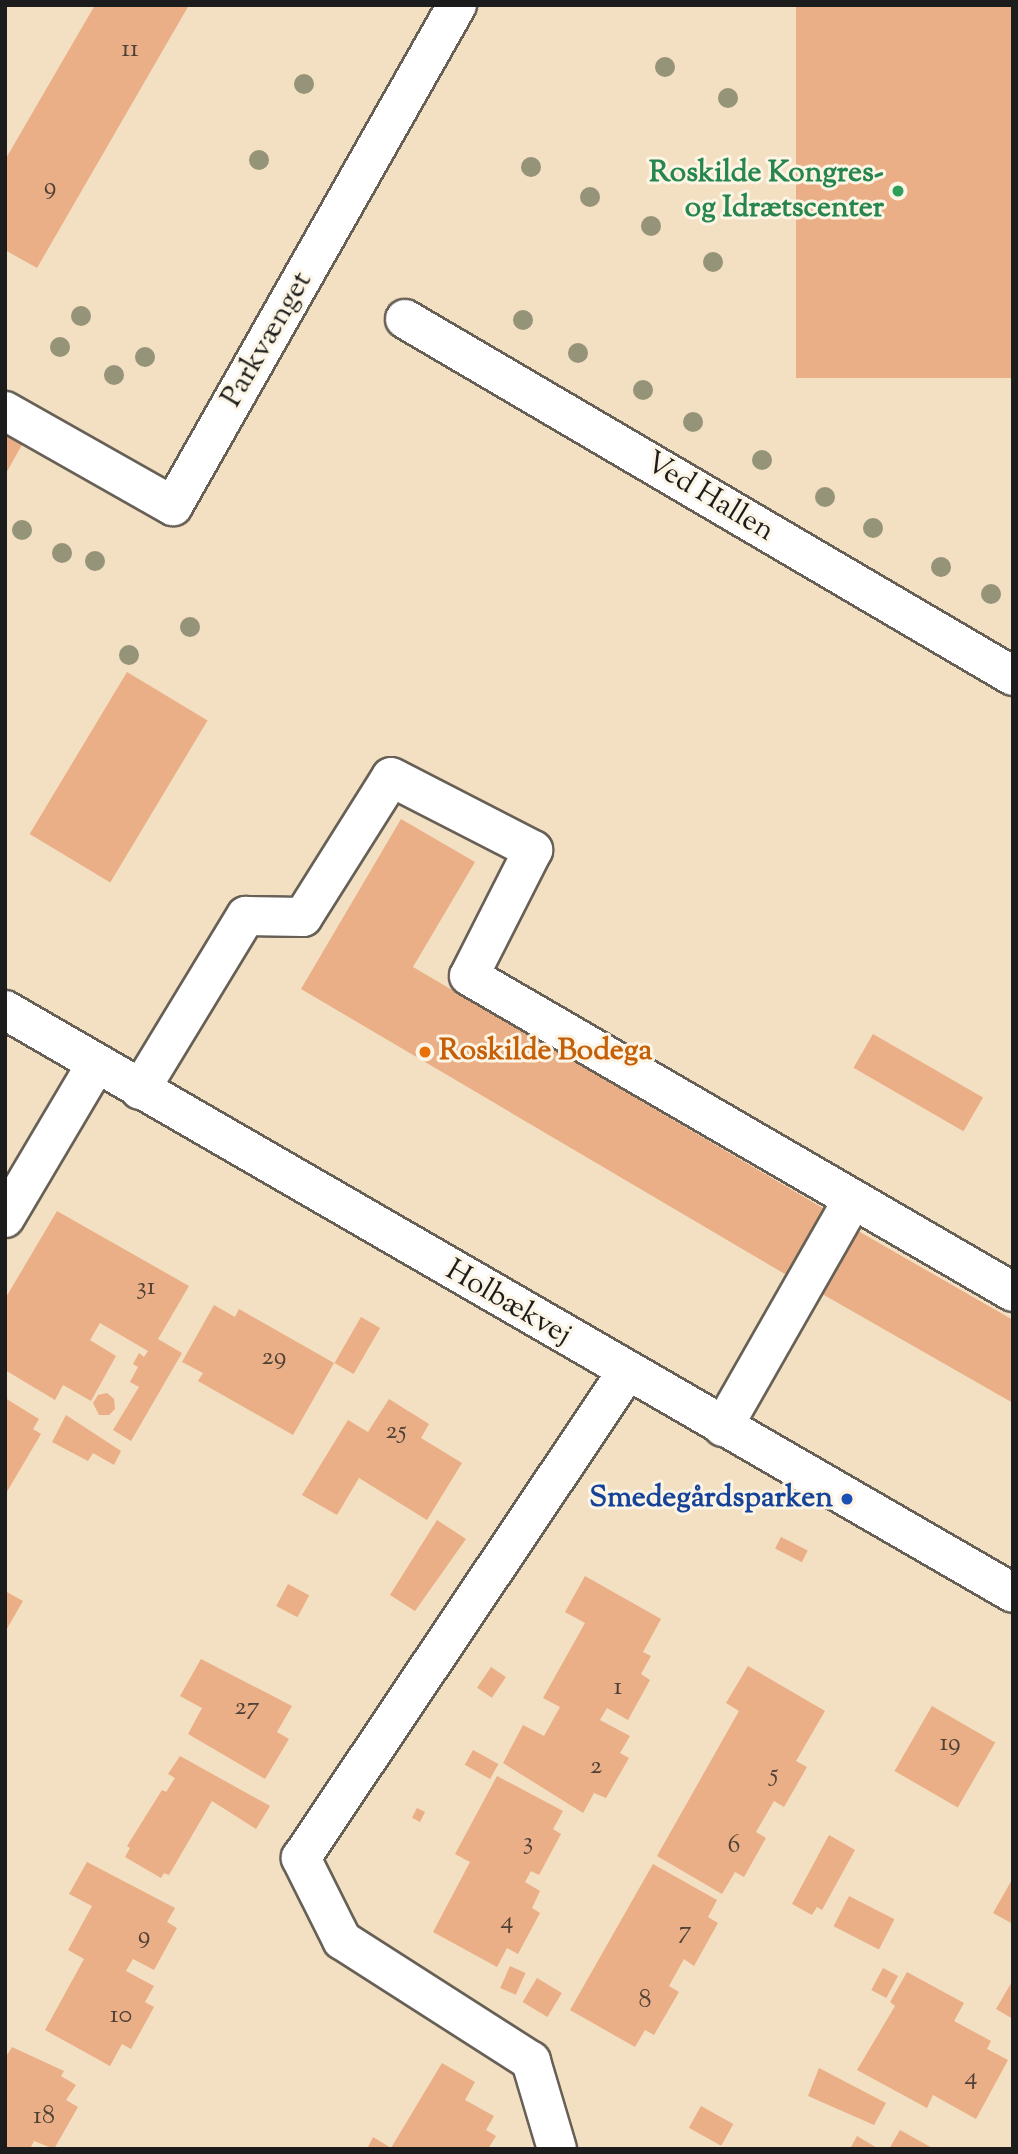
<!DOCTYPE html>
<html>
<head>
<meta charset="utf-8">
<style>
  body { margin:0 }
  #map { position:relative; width:1018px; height:2154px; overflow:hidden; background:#f3dfc2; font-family:"Sorts Mill Goudy",serif }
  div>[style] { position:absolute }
  .building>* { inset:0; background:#eaaf86; transform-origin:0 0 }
  .roads { filter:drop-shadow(2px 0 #676056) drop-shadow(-2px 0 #676056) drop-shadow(0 2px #676056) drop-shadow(0 -2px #676056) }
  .minor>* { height:38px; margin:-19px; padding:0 19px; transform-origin:19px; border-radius:19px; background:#fff }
  .trees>* { width:20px; height:20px; margin:-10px; border-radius:50%; background:#959378 }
  .dots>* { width:19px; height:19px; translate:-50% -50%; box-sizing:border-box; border:4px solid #fcf5e5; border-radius:50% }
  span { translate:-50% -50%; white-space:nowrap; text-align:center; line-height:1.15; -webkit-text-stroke:6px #fcf5e5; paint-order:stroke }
  .number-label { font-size:26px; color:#504136 }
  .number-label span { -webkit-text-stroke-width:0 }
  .leisure-label { font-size:30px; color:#27864d; font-weight:700 }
  .right { translate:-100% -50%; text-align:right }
  .street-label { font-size:30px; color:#1c1c1c }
  .food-label { font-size:30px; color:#c56008; font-weight:700 }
  .left { translate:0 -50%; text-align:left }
  .transit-label { font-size:30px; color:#164399; font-weight:700 }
  .frame { position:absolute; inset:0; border:7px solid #1c1c1c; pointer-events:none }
</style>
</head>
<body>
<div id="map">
  <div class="building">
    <i style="clip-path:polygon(95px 5px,189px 5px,37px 268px,5px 250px,5px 160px)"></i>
    <i style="left:796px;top:5px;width:217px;height:373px"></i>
    <i style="clip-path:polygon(5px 433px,23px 443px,5px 475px)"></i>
    <i style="left:127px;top:672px;width:94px;height:189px;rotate:31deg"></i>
    <i style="clip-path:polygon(401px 819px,475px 862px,413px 967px,833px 1214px,795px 1280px,301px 989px)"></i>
    <i style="left:873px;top:1034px;width:127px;height:39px;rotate:30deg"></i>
    <i style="clip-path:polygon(57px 1211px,189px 1286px,158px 1339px,182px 1353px,131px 1441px,113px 1430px,139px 1387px,130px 1382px,138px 1367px,133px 1364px,139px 1353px,144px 1357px,148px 1351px,100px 1323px,90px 1340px,116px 1356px,91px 1401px,63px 1385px,55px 1400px,5px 1370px,5px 1299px)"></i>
    <i style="clip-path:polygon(846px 1224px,1013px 1320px,1013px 1403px,810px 1287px)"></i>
    <i style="clip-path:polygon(214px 1305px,235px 1317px,239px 1309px,334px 1363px,293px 1435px,198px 1381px,203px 1373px,182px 1362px)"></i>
    <i style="left:361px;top:1317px;width:22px;height:53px;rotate:30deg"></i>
    <i style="clip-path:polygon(107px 1393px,114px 1399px,115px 1409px,109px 1415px,99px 1415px,93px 1403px,98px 1395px)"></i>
    <i style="clip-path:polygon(5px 1398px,39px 1419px,33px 1429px,41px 1434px,5px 1495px)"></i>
    <i style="clip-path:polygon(389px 1399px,429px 1424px,421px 1438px,462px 1463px,427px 1520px,359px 1478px,337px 1515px,302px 1495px,348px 1420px,368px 1432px)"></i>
    <i style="clip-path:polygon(66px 1415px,121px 1451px,114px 1465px,93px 1453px,88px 1461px,52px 1442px)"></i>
    <i style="clip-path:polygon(437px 1520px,466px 1539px,415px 1611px,390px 1595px)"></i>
    <i style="left:781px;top:1537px;width:30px;height:13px;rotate:27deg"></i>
    <i style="clip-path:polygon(585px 1576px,661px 1619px,643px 1652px,651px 1656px,641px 1674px,650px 1680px,628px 1720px,607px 1708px,600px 1720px,630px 1736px,620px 1753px,629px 1758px,606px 1798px,594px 1793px,583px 1813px,503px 1763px,523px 1725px,544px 1736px,560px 1707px,543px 1698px,585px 1623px,565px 1612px)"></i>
    <i style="left:288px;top:1584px;width:24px;height:25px;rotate:28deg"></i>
    <i style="clip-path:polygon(5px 1591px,23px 1601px,5px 1632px)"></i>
    <i style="clip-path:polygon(201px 1659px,292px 1706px,277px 1732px,289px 1739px,265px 1779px,188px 1734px,202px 1708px,180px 1696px)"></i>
    <i style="clip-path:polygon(748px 1666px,825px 1711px,796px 1761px,807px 1767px,784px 1807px,774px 1801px,756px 1832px,766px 1838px,744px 1877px,735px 1872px,722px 1894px,657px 1856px,739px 1711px,726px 1703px)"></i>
    <i style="left:491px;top:1667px;width:18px;height:25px;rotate:34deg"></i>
    <i style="left:932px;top:1706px;width:73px;height:75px;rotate:30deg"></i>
    <i style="left:473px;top:1750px;width:29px;height:17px;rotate:29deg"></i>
    <i style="clip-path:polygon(180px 1756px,270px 1806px,256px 1829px,212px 1801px,169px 1875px,164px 1873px,161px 1878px,125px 1857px,130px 1848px,127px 1846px,162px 1790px,166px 1792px,175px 1778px,168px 1774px)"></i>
    <i style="clip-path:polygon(497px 1776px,563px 1811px,553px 1829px,561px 1834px,539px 1875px,531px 1871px,525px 1882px,540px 1891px,532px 1908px,540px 1913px,518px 1954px,507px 1948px,497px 1967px,433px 1932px,470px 1862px,455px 1854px)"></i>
    <i style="left:417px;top:1808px;width:9px;height:11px;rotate:27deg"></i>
    <i style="clip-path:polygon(829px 1835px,855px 1850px,822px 1910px,817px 1907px,812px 1915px,792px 1904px)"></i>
    <i style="clip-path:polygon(87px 1862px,175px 1908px,167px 1922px,177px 1928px,154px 1970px,133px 1959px,126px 1971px,154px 1986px,145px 2002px,154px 2007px,131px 2049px,122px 2044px,110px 2066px,45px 2030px,84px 1959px,68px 1950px,92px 1906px,69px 1894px)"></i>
    <i style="clip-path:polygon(653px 1864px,717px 1900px,708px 1917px,718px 1923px,694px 1966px,684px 1959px,669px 1986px,679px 1992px,654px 2035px,645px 2030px,635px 2047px,570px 2010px)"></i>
    <i style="clip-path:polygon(1013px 1878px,1013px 1924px,993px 1913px)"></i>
    <i style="left:849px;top:1896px;width:51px;height:34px;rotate:27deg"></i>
    <i style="left:510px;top:1966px;width:17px;height:24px;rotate:24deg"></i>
    <i style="left:883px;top:1968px;width:17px;height:25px;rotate:28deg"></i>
    <i style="clip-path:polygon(907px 1972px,964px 2003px,954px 2021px,991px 2041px,987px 2049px,1008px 2060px,976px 2119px,933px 2095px,927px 2108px,857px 2070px,895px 2006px,890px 2002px)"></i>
    <i style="left:537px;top:1978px;width:29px;height:28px;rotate:31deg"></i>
    <i style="clip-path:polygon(1013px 1980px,1013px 2019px,996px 2009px)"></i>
    <i style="clip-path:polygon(12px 2047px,64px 2071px,61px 2076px,76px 2085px,66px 2100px,78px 2107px,54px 2149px,34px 2141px,30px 2149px,5px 2149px,5px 2058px)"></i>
    <i style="clip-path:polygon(442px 2063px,475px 2082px,465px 2100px,494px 2116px,486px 2130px,496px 2136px,488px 2149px,367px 2149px,373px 2137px,391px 2148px)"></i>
    <i style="clip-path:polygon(819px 2068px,886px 2103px,874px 2125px,808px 2096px)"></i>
    <i style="left:701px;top:2106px;width:37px;height:25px;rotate:29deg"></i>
    <i style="clip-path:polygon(900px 2130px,934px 2149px,889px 2149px)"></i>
    <i style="clip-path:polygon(857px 2136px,879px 2149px,850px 2149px)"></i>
  </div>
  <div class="roads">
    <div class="minor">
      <i style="left:405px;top:319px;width:705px;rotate:30.42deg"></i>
      <i style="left:5px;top:411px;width:193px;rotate:29.5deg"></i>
      <i style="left:173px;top:506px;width:576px;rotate:-60.45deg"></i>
      <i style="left:5px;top:1010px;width:1164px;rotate:30.04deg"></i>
      <i style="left:140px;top:1090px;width:204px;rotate:-58.7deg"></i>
      <i style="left:246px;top:916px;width:57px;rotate:1deg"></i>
      <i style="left:303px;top:917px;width:165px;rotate:-57.8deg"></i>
      <i style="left:391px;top:777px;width:160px;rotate:27.2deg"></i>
      <i style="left:533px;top:850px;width:141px;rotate:116.9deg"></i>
      <i style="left:469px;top:976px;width:629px;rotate:30.15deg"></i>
      <i style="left:5px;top:1218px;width:179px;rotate:-59.4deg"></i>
      <i style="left:723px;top:1427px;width:262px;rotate:-60.3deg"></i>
      <i style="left:557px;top:2149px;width:92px;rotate:-106.5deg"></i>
      <i style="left:531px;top:2061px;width:224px;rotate:-147.4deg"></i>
      <i style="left:342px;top:1940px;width:92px;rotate:-116.6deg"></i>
      <i style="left:301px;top:1858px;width:584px;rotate:-56.17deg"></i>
    </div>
  </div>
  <div class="trees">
    <i style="left:665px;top:67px"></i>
    <i style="left:304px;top:84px"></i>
    <i style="left:728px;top:98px"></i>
    <i style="left:259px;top:160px"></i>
    <i style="left:531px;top:167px"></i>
    <i style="left:590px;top:197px"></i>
    <i style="left:651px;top:226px"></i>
    <i style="left:713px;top:262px"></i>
    <i style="left:81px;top:316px"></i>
    <i style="left:523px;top:320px"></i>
    <i style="left:60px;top:347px"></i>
    <i style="left:578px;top:353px"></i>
    <i style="left:145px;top:357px"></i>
    <i style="left:114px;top:375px"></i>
    <i style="left:643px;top:390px"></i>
    <i style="left:693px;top:422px"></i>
    <i style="left:762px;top:460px"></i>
    <i style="left:825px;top:497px"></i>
    <i style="left:873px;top:528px"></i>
    <i style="left:22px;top:530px"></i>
    <i style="left:62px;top:553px"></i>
    <i style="left:95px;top:561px"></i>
    <i style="left:941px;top:567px"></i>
    <i style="left:991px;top:594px"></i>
    <i style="left:190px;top:627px"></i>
    <i style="left:129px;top:655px"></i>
  </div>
  <div class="dots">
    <i style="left:898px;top:191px;background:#2e9e5b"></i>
    <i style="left:425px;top:1052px;background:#e8710a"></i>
    <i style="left:847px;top:1499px;background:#1a4fb4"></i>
  </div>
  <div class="number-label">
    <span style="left:130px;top:50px">11</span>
    <span style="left:50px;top:188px">9</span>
    <span style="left:146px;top:1288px">31</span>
    <span style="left:274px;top:1358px">29</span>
    <span style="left:396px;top:1432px">25</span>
    <span style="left:618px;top:1688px">1</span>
    <span style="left:247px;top:1708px">27</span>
    <span style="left:950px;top:1744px">19</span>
    <span style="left:596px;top:1767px">2</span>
    <span style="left:774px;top:1775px">5</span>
    <span style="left:528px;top:1843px">3</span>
    <span style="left:734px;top:1846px">6</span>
    <span style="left:507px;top:1922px">4</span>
    <span style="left:685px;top:1932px">7</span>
    <span style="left:144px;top:1937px">9</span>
    <span style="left:645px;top:2001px">8</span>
    <span style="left:121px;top:2016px">10</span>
    <span style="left:971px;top:2078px">4</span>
    <span style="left:44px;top:2117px">18</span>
  </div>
  <div class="leisure-label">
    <span class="right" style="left:884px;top:191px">Roskilde Kongres-<br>og Idrætscenter</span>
  </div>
  <div class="street-label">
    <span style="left:268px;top:340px;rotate:-60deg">Parkvænget</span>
    <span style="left:709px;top:498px;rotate:31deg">Ved Hallen</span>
    <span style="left:508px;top:1304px;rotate:30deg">Holbækvej</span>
  </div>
  <div class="food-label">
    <span class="left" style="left:439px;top:1052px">Roskilde Bodega</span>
  </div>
  <div class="transit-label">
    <span class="right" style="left:833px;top:1499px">Smedegårdsparken</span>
  </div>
  <div class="frame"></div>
</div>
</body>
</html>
